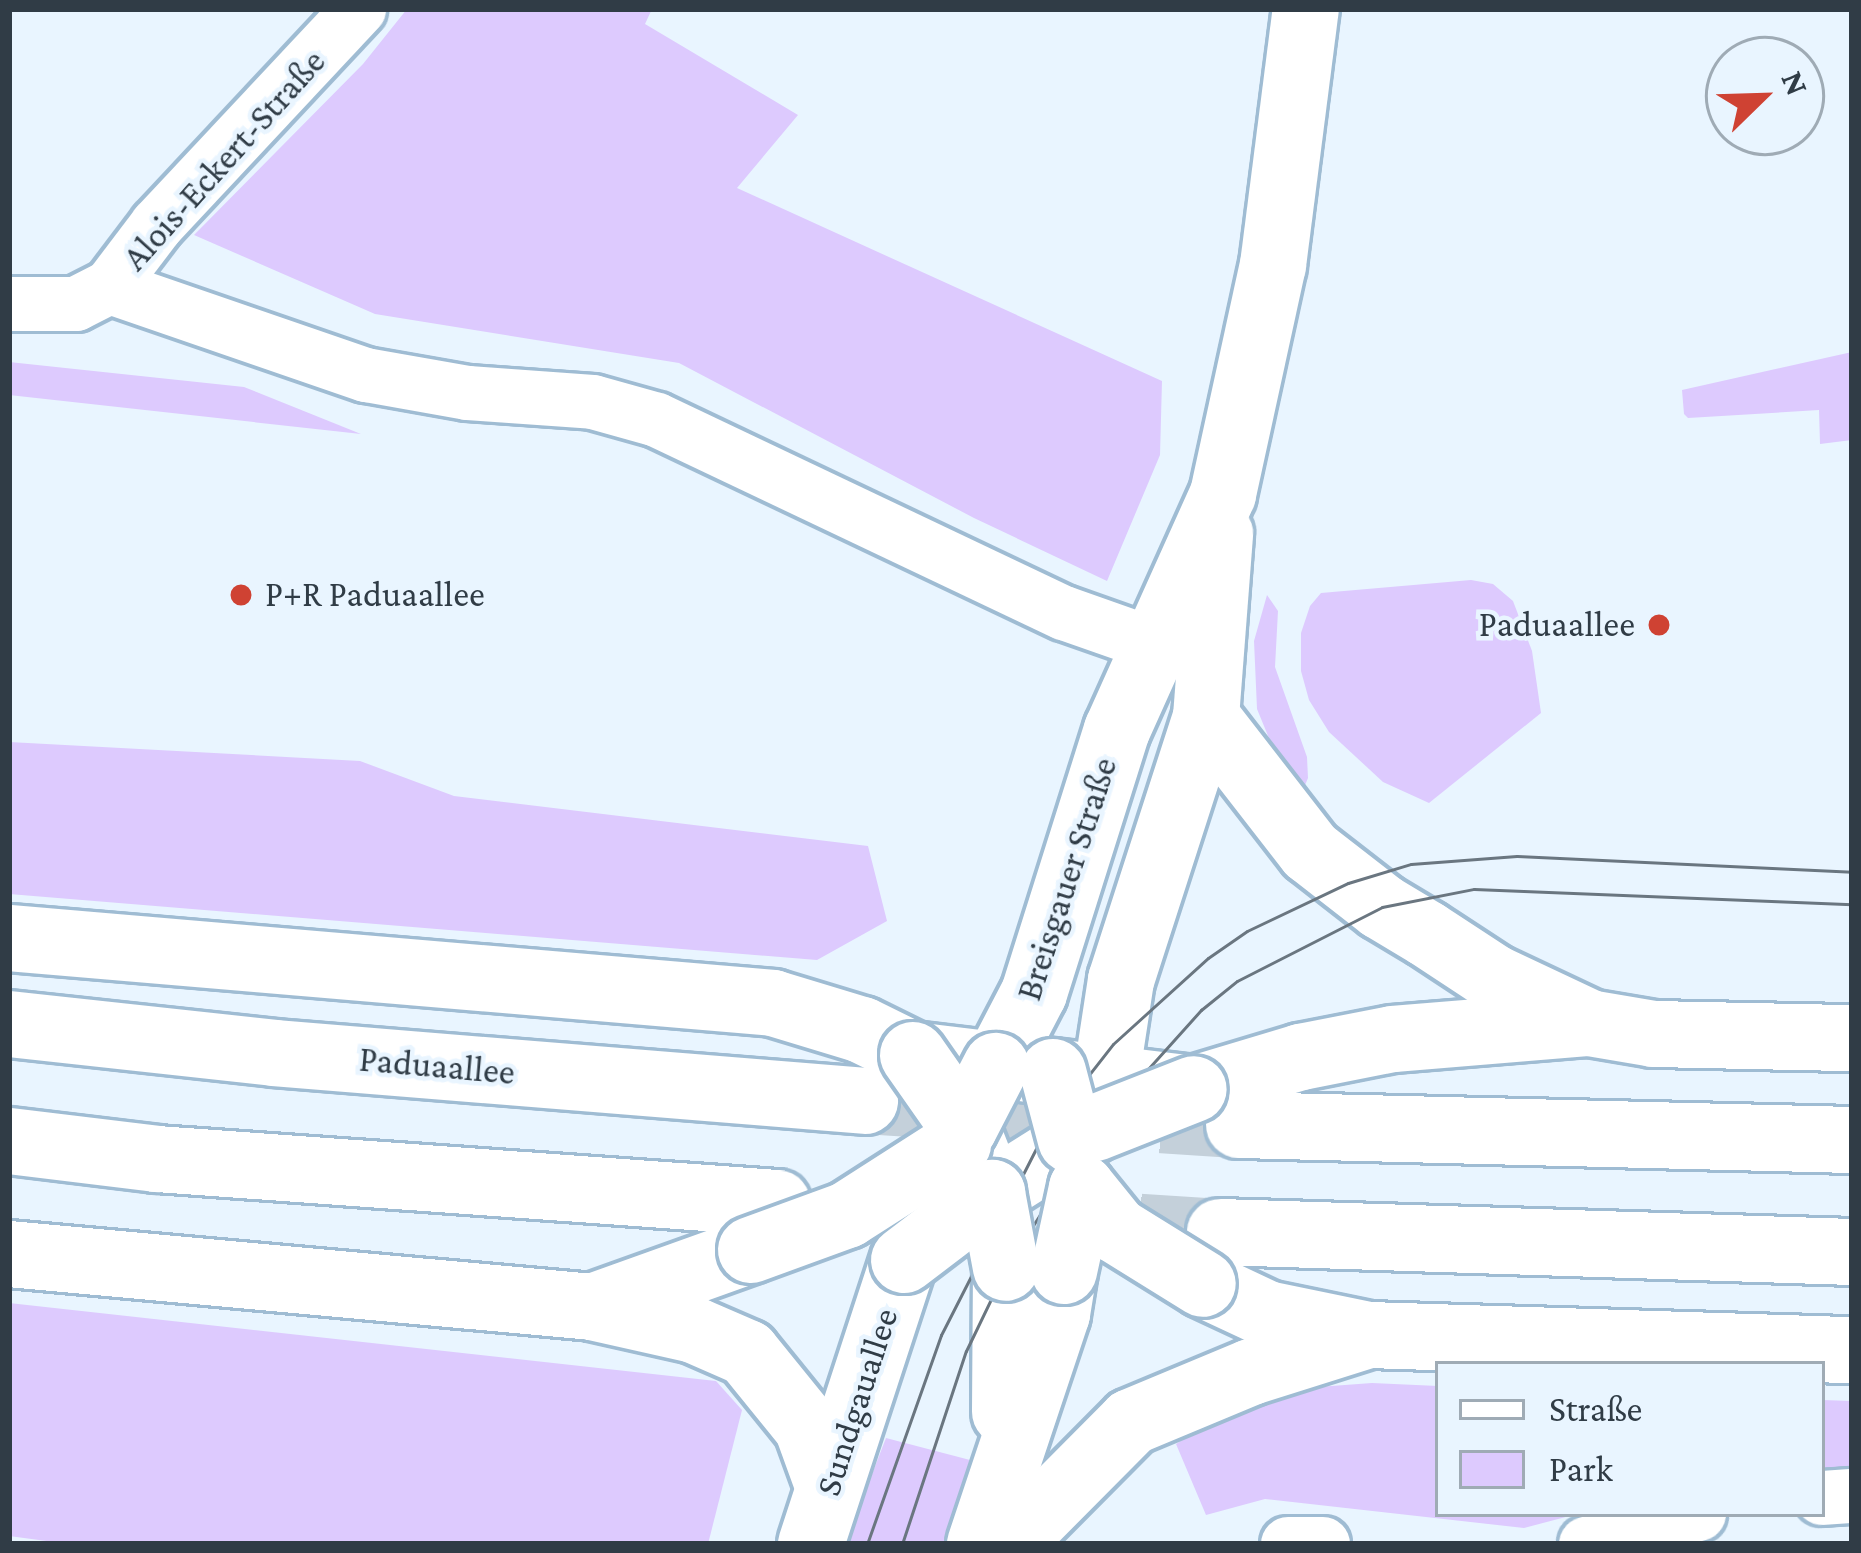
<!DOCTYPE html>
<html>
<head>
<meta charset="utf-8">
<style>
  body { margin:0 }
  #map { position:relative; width:1861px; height:1553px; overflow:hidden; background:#e9f5ff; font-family:"Crimson Pro",serif }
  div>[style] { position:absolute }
  .green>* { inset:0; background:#ddcafe; transform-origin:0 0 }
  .highway-tunnel>* { height:66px; margin-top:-33px; transform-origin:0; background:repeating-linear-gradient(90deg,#c4d0da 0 66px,transparent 0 99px) }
  .roads { filter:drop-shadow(3px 0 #9fbcd3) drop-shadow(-3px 0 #9fbcd3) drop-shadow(0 3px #9fbcd3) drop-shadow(0 -3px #9fbcd3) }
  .street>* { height:54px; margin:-27px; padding:0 27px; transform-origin:27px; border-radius:27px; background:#fff }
  .secondary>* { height:66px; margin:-33px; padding:0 33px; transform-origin:33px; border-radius:33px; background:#fff }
  .highway>* { height:66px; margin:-33px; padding:0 33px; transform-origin:33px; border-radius:33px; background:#fff }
  .tram>* { height:3px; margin:-1.5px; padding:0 1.5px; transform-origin:1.5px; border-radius:1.5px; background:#6a7680 }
  .bridges { filter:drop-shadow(3px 0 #9fbcd3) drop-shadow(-3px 0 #9fbcd3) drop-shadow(0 3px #9fbcd3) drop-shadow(0 -3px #9fbcd3) }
  .secondary-bridge>* { height:66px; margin:-33px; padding:0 33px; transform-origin:33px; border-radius:33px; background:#fff }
  .dots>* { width:33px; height:33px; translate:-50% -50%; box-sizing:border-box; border:6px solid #e9f5ff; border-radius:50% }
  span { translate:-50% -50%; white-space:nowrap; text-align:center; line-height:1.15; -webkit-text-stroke:9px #e9f5ff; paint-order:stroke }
  .street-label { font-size:36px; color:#303c46 }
  .poi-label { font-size:36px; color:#303c46 }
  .left { translate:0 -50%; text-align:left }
  .right { translate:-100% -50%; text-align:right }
  .frame { position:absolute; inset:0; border:12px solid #303c46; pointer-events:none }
  .legend { position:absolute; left:1435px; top:1361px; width:390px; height:156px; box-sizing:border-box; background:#e9f5ff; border:3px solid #9fabb5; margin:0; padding:15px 21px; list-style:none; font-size:36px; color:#303c46 }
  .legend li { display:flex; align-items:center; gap:24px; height:60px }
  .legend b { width:60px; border:3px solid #9fabb5 }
  .north { position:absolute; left:1705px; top:36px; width:120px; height:120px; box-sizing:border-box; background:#e9f5ff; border:3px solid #9fabb5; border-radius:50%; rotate:67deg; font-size:33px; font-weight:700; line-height:48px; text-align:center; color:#303c46 }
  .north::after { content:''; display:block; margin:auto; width:42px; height:54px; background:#cf4233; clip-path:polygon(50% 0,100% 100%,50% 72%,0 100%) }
</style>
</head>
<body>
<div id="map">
  <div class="green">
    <i style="clip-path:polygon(407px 9px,652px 9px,645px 24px,798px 115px,737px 188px,1162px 381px,1160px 455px,1107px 581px,974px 518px,679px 363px,375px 314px,194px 235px,363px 64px)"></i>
    <i style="clip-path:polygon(1852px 352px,1852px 440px,1820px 444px,1819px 410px,1688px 418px,1684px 414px,1682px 390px)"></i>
    <i style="clip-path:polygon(9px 362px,244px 387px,361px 434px,9px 395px)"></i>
    <i style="clip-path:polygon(1471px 580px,1493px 584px,1513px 601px,1532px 651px,1541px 713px,1429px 803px,1383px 782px,1329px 732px,1309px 700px,1301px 671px,1301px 633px,1310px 606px,1321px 593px)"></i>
    <i style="clip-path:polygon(1267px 595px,1278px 611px,1275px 667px,1307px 757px,1308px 778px,1301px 795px,1285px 777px,1257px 709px,1254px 641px)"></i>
    <i style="clip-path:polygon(9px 742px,360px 761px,454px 796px,868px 846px,887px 921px,817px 960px,9px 894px)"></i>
    <i style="clip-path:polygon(9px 1303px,716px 1381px,742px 1410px,708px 1544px,69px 1544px,9px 1536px)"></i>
    <i style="clip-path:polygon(1372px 1383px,1438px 1386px,1438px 1514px,1577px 1514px,1524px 1528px,1265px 1499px,1206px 1515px,1176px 1444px,1236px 1406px,1277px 1390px)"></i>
    <i style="left:1822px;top:1400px;width:30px;height:79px;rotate:2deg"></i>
    <i style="clip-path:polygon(886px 1438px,970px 1460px,945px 1544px,845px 1544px)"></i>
  </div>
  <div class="highway-tunnel">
    <i style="left:865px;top:1101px;width:375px;rotate:3.7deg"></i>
    <i style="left:942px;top:1214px;width:279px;rotate:3.7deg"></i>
  </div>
  <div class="roads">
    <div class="street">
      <i style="left:110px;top:287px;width:271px;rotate:19deg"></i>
      <i style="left:366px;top:375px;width:104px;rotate:10deg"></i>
      <i style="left:468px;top:393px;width:125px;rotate:4.1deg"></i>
      <i style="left:593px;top:402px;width:66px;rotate:15.7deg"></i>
      <i style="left:657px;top:420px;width:450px;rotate:25.4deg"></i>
      <i style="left:1064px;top:613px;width:93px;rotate:19.4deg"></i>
      <i style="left:1152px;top:644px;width:45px;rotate:-2.5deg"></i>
      <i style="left:9px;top:304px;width:67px"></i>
      <i style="left:76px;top:304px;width:38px;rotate:-27deg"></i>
      <i style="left:110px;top:287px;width:78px;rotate:-52.8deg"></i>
      <i style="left:157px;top:225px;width:296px;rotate:-46.9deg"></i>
      <i style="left:1822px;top:1498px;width:30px;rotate:-4deg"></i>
      <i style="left:1288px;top:1544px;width:35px"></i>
      <i style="left:1586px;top:1544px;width:117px;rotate:-14.9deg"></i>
    </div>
    <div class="secondary">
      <i style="left:1206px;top:717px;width:170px;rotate:52.2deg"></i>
      <i style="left:1310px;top:851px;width:91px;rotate:37.9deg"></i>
      <i style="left:1382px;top:907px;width:52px;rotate:31deg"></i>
      <i style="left:773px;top:1003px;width:93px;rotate:16.9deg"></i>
      <i style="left:862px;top:1030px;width:57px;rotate:26.1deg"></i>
      <i style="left:913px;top:1055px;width:283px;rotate:6.9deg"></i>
      <i style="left:1194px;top:1089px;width:112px;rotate:-16.7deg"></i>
      <i style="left:1301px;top:1057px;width:94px;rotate:-11.1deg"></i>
      <i style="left:996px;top:1066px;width:82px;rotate:-62.5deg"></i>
      <i style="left:1034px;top:993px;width:276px;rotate:-72.5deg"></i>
      <i style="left:1117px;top:730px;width:259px;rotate:-65.8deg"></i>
      <i style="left:1223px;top:494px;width:234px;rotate:-77.7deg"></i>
      <i style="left:1273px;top:265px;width:258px;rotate:-82.7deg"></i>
      <i style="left:1106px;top:1078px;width:99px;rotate:-81.3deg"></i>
      <i style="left:1121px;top:980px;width:276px;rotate:-72.1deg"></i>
      <i style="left:1206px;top:717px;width:184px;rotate:-85.6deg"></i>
      <i style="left:972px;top:1142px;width:55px;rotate:68.6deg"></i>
      <i style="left:992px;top:1193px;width:122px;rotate:-32.3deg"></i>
      <i style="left:1203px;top:1284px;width:71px;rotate:25.1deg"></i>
      <i style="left:1267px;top:1314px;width:99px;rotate:11.7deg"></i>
      <i style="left:592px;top:1307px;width:105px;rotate:12.7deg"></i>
      <i style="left:694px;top:1330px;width:58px;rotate:23.5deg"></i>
      <i style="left:747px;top:1353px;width:95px;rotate:51deg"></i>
      <i style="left:807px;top:1427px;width:62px;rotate:70.1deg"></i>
      <i style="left:592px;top:1307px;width:169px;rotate:-19.7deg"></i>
      <i style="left:1005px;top:1412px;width:144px;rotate:-89.6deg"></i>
      <i style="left:811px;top:1544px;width:299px;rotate:-71.9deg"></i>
      <i style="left:980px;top:1544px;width:243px;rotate:-71.5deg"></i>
      <i style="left:1057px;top:1314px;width:44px;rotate:-80.8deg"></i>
      <i style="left:1010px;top:1544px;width:172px;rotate:-45.2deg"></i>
      <i style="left:1131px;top:1422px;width:130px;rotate:-22.6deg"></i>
      <i style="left:1251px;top:1372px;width:123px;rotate:-17.5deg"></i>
    </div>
    <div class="highway">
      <i style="left:1427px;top:934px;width:80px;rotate:33.3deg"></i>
      <i style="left:1494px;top:978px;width:102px;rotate:25.1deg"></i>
      <i style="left:9px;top:938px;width:767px;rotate:4.86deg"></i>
      <i style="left:9px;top:1024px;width:267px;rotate:6.2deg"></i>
      <i style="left:274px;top:1053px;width:593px;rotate:4.64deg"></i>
      <i style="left:1393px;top:1039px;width:197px;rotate:-4.7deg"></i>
      <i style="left:1589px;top:1023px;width:66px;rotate:9.6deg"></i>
      <i style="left:1654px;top:1034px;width:198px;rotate:1.2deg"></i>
      <i style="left:1239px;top:1125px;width:613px;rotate:1.4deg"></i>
      <i style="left:9px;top:1141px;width:149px;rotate:6.9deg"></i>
      <i style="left:157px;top:1159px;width:622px;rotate:4.06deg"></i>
      <i style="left:1220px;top:1232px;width:632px;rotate:1.81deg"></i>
      <i style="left:9px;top:1254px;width:585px;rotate:5.19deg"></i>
      <i style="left:1368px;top:1335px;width:484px;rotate:1.8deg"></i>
    </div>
  </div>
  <div class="tram">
    <i style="left:867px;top:1544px;width:222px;rotate:-70.5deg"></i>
    <i style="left:941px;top:1335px;width:229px;rotate:-63deg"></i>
    <i style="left:1045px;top:1131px;width:110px;rotate:-52deg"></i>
    <i style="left:1113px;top:1044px;width:128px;rotate:-42.2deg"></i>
    <i style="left:1208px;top:958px;width:47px;rotate:-34.7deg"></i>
    <i style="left:1247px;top:931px;width:112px;rotate:-25.4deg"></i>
    <i style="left:1348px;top:883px;width:66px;rotate:-16.8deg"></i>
    <i style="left:1411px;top:864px;width:106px;rotate:-4.3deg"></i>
    <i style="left:1517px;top:856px;width:335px;rotate:2.7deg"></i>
    <i style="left:902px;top:1544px;width:203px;rotate:-71.7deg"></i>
    <i style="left:966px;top:1351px;width:92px;rotate:-64.3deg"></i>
    <i style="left:1006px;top:1268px;width:166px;rotate:-57.6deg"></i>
    <i style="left:1095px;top:1128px;width:159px;rotate:-48.1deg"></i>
    <i style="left:1201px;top:1010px;width:46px;rotate:-38.9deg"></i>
    <i style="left:1237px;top:981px;width:163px;rotate:-27deg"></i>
    <i style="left:1382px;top:907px;width:94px;rotate:-11.1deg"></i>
    <i style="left:1474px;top:889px;width:378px;rotate:2.3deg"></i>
  </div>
  <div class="bridges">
    <div class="secondary-bridge">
      <i style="left:913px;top:1055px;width:89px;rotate:55.1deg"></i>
      <i style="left:964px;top:1128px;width:70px;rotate:-62.7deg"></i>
      <i style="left:1053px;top:1072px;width:70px;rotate:75.2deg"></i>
      <i style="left:1095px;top:1128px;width:106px;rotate:-21.5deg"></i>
      <i style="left:1082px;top:1188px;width:54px;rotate:51deg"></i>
      <i style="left:1116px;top:1230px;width:102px;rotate:31.8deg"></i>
      <i style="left:751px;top:1250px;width:102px;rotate:-20deg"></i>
      <i style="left:847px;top:1215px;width:132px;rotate:-32.6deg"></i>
      <i style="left:904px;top:1260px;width:111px;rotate:-37.3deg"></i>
      <i style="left:992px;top:1193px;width:76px;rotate:79.4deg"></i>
      <i style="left:1064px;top:1271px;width:85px;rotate:-77.8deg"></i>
    </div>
  </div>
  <div class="dots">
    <i style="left:241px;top:595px;background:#cf4233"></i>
    <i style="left:1659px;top:625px;background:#cf4233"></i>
  </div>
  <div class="street-label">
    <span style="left:224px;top:160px;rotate:-48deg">Alois-Eckert-Straße</span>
    <span style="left:1067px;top:879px;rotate:-72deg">Breisgauer Straße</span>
    <span style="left:437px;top:1066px;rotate:5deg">Paduaallee</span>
    <span style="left:857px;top:1402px;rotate:-72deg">Sundgauallee</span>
  </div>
  <div class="poi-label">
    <span class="left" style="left:265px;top:595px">P+R Paduaallee</span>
    <span class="right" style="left:1635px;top:625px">Paduaallee</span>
  </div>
  <div class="frame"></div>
  <ul class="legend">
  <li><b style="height:15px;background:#fff"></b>Straße</li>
  <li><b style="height:33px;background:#ddcafe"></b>Park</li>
  </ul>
  <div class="north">N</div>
</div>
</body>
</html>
